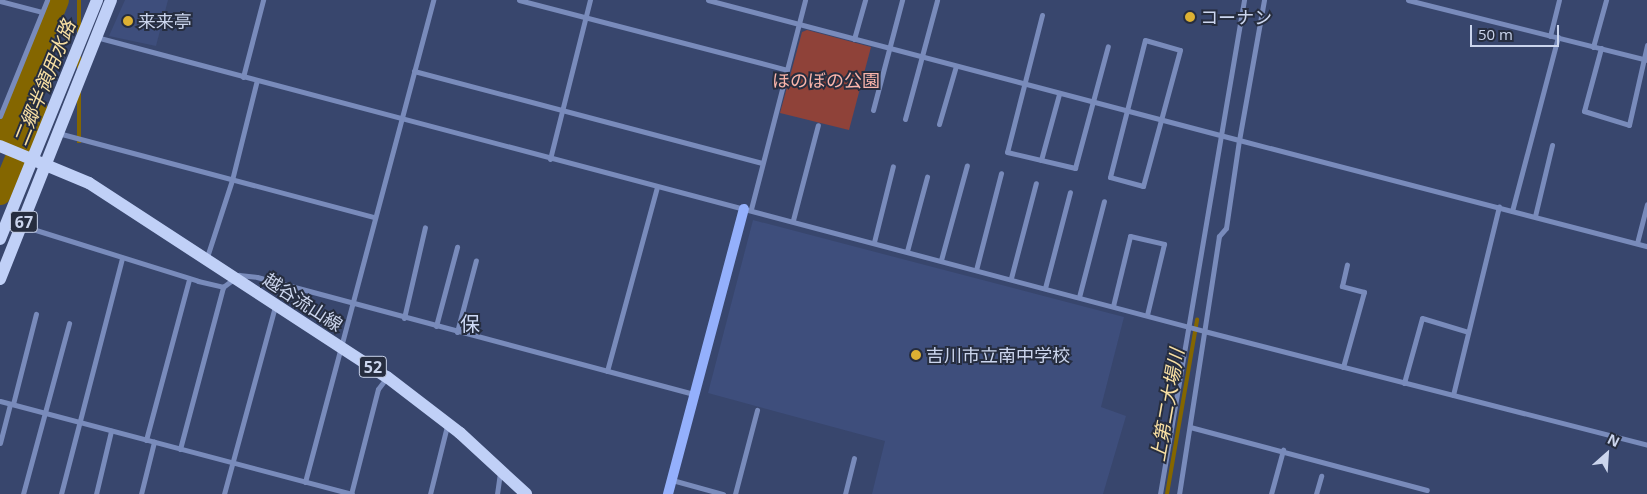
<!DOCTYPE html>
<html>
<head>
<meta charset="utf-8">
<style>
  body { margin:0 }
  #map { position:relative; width:1647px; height:494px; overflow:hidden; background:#38466d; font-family:"Open Sans","Noto Sans JP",sans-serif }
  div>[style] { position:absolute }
  .built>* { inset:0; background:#3e4e7c }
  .green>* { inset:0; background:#8f4239 }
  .water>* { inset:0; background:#846600; transform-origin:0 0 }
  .stream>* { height:4px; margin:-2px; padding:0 2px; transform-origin:2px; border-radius:2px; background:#846600 }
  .river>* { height:21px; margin:-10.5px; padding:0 10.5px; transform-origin:10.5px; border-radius:10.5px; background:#846600 }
  .street>* { height:5px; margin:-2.5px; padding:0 2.5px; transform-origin:2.5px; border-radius:2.5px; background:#798bbb }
  .secondary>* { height:10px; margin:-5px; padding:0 5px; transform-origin:5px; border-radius:5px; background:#94b0fc }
  .primary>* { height:12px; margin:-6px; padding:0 6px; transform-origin:6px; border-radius:6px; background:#c0d0f7 }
  .dots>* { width:14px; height:14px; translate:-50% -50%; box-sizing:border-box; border:2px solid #262d3f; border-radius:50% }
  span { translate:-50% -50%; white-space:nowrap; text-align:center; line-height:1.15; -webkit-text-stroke:4px #262d3f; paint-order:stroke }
  .shield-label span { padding:1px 4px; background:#262d3f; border:1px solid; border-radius:4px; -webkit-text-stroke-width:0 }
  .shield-label { font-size:16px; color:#cbd5ed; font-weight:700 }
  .poi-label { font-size:18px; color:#cbd5ed }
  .left { translate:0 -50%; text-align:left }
  .park-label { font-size:18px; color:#fab5ab }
  .street-label { font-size:18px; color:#cbd5ed }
  .water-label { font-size:19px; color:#f9e0a3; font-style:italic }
  .quarter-label { font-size:20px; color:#cedaf6 }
  .north { position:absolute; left:1582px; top:429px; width:50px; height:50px; -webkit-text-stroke:4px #262d3f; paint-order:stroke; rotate:26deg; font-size:14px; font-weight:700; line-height:20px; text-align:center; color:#cbd5ed }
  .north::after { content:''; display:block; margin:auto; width:18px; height:22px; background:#cbd5ed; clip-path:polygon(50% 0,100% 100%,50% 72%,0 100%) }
  .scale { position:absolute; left:1470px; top:25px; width:89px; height:22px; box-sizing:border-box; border:2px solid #cbd5ed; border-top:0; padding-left:6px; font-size:15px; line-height:18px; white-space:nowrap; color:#cbd5ed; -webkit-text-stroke:4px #262d3f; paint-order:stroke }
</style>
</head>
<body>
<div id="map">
  <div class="built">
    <i style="clip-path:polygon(125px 0,168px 0,156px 46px,109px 36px)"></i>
    <i style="clip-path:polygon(753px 220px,1124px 317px,1101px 407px,1126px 416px,1103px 494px,872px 494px,885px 441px,708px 393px)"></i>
  </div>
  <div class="green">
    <i style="clip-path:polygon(807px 30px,871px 47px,849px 130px,780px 113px,802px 32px)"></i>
  </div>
  <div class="water">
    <i style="left:77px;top:0;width:4px;height:143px"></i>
  </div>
  <div class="stream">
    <i style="left:1167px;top:494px;width:177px;rotate:-80.2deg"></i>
  </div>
  <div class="river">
    <i style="left:0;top:142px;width:153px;rotate:-67.8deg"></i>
    <i style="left:0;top:194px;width:94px;rotate:-67.5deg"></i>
  </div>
  <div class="street">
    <i style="left:519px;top:0;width:277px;rotate:14.6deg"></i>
    <i style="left:708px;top:0;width:549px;rotate:14.77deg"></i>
    <i style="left:1239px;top:140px;width:89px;rotate:98.4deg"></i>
    <i style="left:1226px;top:228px;width:11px;rotate:131deg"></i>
    <i style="left:1219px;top:236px;width:261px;rotate:98.8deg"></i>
    <i style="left:1264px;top:0;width:142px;rotate:100.1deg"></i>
    <i style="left:1239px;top:140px;width:422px;rotate:14.6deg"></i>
    <i style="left:1408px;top:0;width:246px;rotate:14.1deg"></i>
    <i style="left:0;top:1px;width:43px;rotate:14.7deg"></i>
    <i style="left:1042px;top:15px;width:141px;rotate:104.3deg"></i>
    <i style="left:1007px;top:152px;width:70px;rotate:13.2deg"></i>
    <i style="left:1075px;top:168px;width:126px;rotate:-74.9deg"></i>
    <i style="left:1550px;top:36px;width:37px;rotate:-76deg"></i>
    <i style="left:96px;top:37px;width:1146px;rotate:14.86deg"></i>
    <i style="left:1204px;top:331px;width:457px;rotate:14.4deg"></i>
    <i style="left:854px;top:39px;width:41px;rotate:-74.2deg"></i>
    <i style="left:1145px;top:40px;width:36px;rotate:16deg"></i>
    <i style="left:1180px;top:50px;width:141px;rotate:105.2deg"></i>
    <i style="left:1143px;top:186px;width:34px;rotate:-165deg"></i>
    <i style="left:1110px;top:177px;width:141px;rotate:-75.7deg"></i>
    <i style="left:1593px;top:47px;width:49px;rotate:-74.5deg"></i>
    <i style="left:1601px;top:48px;width:65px;rotate:105.1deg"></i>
    <i style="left:1584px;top:111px;width:47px;rotate:17.3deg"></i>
    <i style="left:1629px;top:125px;width:82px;rotate:-77.3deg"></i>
    <i style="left:414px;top:71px;width:360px;rotate:14.8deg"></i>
    <i style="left:243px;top:77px;width:80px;rotate:-75.4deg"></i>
    <i style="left:873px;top:110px;width:114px;rotate:-75.2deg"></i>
    <i style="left:0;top:116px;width:125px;rotate:-67.9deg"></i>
    <i style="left:905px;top:119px;width:123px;rotate:-74.9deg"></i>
    <i style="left:939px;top:124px;width:60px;rotate:-73.7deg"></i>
    <i style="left:58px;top:133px;width:327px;rotate:14.9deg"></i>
    <i style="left:550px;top:159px;width:164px;rotate:-75.9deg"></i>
    <i style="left:1041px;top:160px;width:68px;rotate:-74.7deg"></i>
    <i style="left:751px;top:209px;width:216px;rotate:-75.5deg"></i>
    <i style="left:1512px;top:211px;width:180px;rotate:-75.2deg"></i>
    <i style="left:1535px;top:216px;width:73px;rotate:-76.5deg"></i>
    <i style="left:793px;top:220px;width:98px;rotate:-75.3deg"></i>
    <i style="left:23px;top:226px;width:183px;rotate:17.4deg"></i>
    <i style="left:198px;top:281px;width:26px;rotate:13deg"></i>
    <i style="left:223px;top:287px;width:20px;rotate:-37deg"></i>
    <i style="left:239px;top:275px;width:18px;rotate:6deg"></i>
    <i style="left:257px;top:277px;width:453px;rotate:15deg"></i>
    <i style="left:874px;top:242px;width:78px;rotate:-76deg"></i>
    <i style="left:1637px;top:243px;width:40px;rotate:-75.6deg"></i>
    <i style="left:907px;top:251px;width:77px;rotate:-74.9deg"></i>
    <i style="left:206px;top:260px;width:84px;rotate:-72deg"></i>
    <i style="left:232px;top:180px;width:103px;rotate:-76deg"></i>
    <i style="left:941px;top:260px;width:98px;rotate:-74.7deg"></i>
    <i style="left:976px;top:270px;width:100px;rotate:-75.5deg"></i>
    <i style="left:1011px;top:278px;width:98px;rotate:-75.3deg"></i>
    <i style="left:1045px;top:288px;width:99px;rotate:-75.4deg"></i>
    <i style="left:1079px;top:297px;width:99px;rotate:-75.4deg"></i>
    <i style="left:1113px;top:306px;width:72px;rotate:-76.3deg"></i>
    <i style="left:1130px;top:236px;width:35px;rotate:13deg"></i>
    <i style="left:1164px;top:244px;width:73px;rotate:103.5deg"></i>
    <i style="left:404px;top:318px;width:93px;rotate:-77deg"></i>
    <i style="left:436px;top:326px;width:82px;rotate:-75.1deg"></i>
    <i style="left:457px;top:332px;width:74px;rotate:-75.2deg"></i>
    <i style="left:1343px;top:367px;width:78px;rotate:-74.4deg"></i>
    <i style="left:1364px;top:292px;width:23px;rotate:-165deg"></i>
    <i style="left:1342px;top:286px;width:22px;rotate:-77deg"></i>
    <i style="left:607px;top:371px;width:191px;rotate:-74.8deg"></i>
    <i style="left:1404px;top:383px;width:67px;rotate:-74.5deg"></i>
    <i style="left:1422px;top:318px;width:48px;rotate:16.9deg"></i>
    <i style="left:1453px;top:395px;width:194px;rotate:-76.3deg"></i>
    <i style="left:0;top:401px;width:364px;rotate:14.8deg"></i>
    <i style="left:13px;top:404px;width:93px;rotate:-75.7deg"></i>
    <i style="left:1190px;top:427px;width:245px;rotate:14.9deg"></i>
    <i style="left:146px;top:440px;width:167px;rotate:-75deg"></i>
    <i style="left:0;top:443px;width:40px;rotate:-75.6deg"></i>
    <i style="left:180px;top:449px;width:168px;rotate:-75.1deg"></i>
    <i style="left:672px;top:480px;width:53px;rotate:15.4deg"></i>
    <i style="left:305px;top:482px;width:499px;rotate:-75.1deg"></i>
    <i style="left:23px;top:494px;width:177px;rotate:-74.9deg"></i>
    <i style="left:61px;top:494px;width:244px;rotate:-75.5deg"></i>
    <i style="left:96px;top:494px;width:65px;rotate:-76.6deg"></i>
    <i style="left:141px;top:494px;width:54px;rotate:-76deg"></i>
    <i style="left:224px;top:494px;width:195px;rotate:-74.8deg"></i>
    <i style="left:351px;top:494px;width:108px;rotate:-75.6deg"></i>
    <i style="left:378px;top:389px;width:15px;rotate:-53deg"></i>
    <i style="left:430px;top:494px;width:70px;rotate:-76deg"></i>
    <i style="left:497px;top:494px;width:21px;rotate:-82deg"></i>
    <i style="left:735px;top:494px;width:87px;rotate:-75.3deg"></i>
    <i style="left:845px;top:494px;width:37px;rotate:-76deg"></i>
    <i style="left:1160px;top:494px;width:501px;rotate:-80.35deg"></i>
    <i style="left:1271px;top:494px;width:46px;rotate:-74.7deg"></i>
    <i style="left:1316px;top:494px;width:19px;rotate:-74deg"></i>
  </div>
  <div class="secondary">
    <i style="left:668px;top:494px;width:295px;rotate:-75.1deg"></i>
  </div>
  <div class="primary">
    <i style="left:0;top:146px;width:96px;rotate:22.6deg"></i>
    <i style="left:89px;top:183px;width:356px;rotate:33.1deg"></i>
    <i style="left:387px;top:377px;width:92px;rotate:37.5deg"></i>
    <i style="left:460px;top:433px;width:90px;rotate:42.7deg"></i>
    <i style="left:0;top:239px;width:258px;rotate:-67.9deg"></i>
    <i style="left:0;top:279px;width:300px;rotate:-68.3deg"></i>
  </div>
  <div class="dots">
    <i style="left:1190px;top:17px;background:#ddb133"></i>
    <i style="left:128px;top:21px;background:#ddb133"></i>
    <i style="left:916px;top:355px;background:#ddb133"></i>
  </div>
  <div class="shield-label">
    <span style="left:24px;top:222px">67</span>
    <span style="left:373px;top:367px">52</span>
  </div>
  <div class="poi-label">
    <span class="left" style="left:1200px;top:17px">コーナン</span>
    <span class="left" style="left:138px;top:21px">来来亭</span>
    <span class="left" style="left:926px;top:355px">吉川市立南中学校</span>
  </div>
  <div class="park-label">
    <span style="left:826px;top:80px">ほのぼの公園</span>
  </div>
  <div class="street-label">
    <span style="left:303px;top:302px;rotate:33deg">越谷流山線</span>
  </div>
  <div class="water-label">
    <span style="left:45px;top:83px;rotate:-68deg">二郷半領用水路</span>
    <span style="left:1168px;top:405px;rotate:-80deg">上第二大場川</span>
  </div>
  <div class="quarter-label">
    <span style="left:470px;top:323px">保</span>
  </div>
  <div class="north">N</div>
  <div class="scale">50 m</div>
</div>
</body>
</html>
